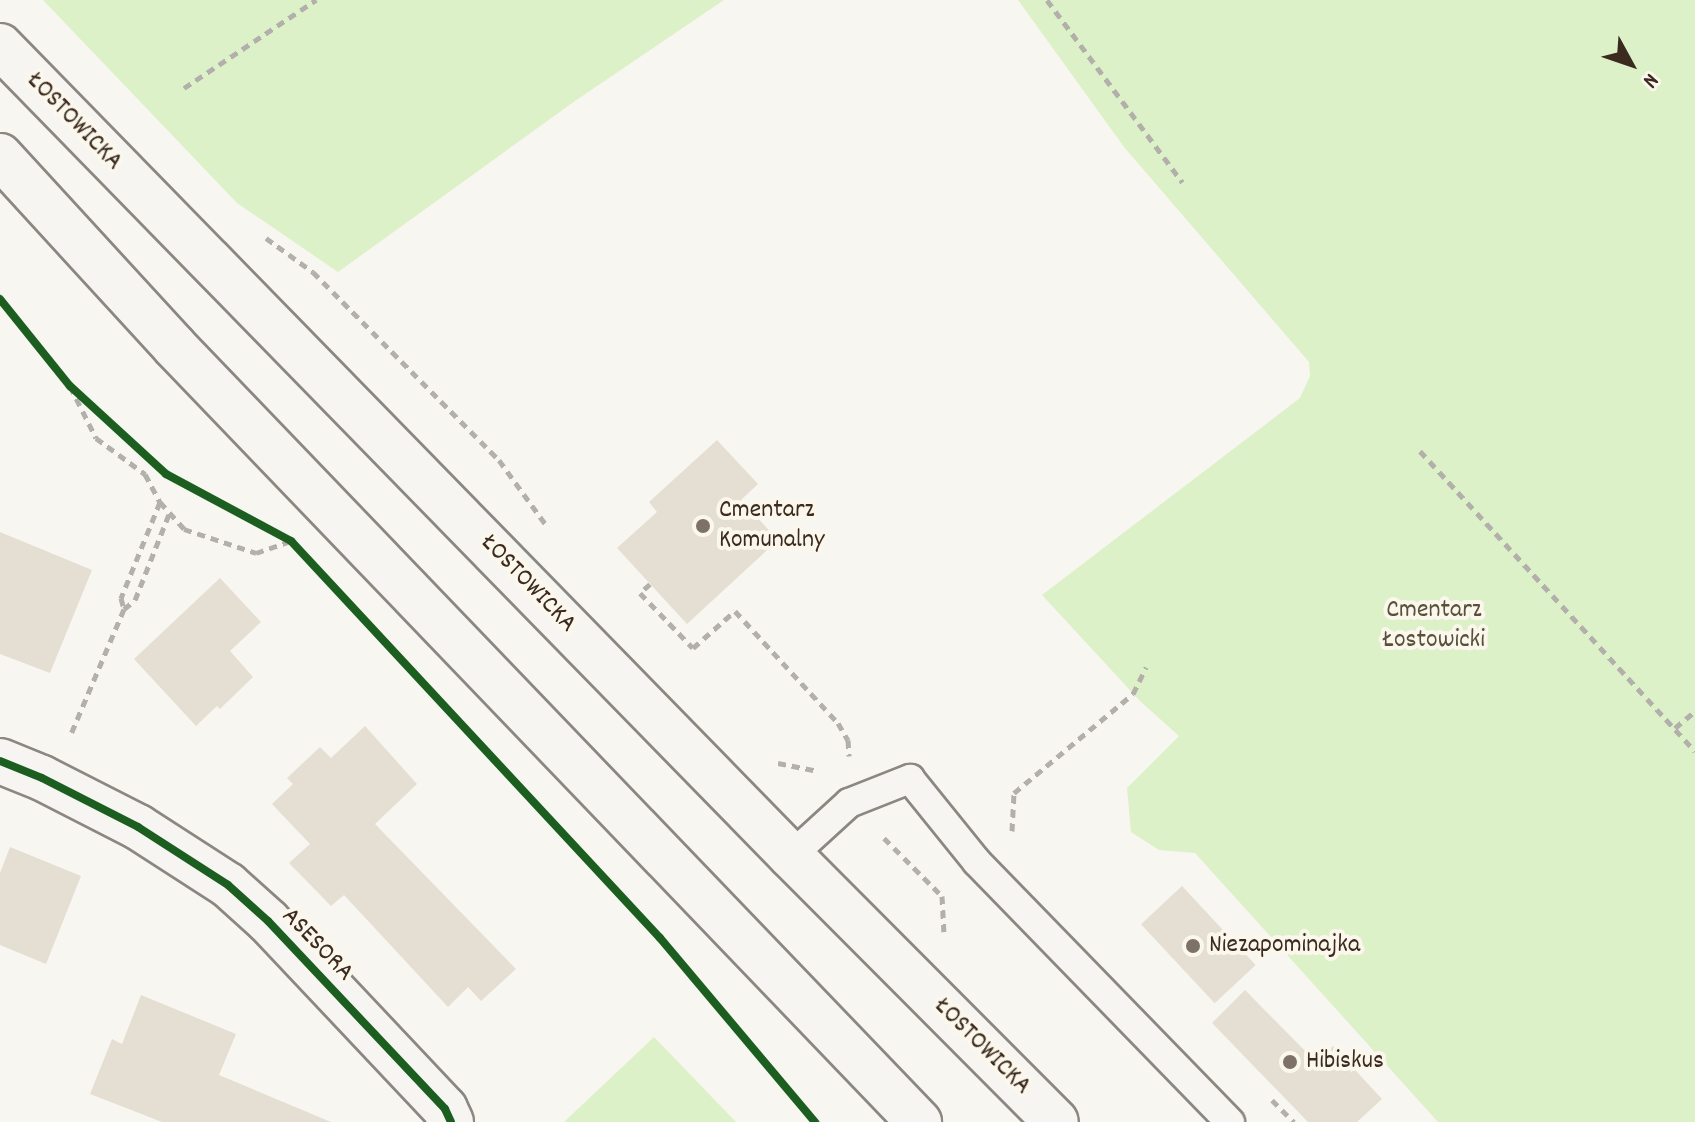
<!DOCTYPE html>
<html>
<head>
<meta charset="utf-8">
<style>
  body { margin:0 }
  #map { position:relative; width:1695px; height:1122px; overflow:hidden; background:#f8f6f0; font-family:Dekko,sans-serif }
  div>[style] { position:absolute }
  .green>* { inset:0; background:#dcf1c8 }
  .building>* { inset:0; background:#e5dfd3; transform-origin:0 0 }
  .path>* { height:5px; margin-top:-2.5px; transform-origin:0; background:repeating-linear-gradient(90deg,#b3b0ac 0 8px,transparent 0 14px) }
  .roads { filter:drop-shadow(2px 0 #8b8781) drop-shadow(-2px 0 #8b8781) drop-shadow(0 2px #8b8781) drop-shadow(0 -2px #8b8781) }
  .service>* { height:28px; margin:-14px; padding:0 14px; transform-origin:14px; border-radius:14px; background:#f6f5f1 }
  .minor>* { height:44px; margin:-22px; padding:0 22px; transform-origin:22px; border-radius:22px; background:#f6f5f1 }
  .secondary>* { height:44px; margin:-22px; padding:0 22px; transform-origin:22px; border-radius:22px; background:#f6f5f1 }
  .cycleway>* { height:8px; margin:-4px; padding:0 4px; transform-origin:4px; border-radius:4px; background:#1b5e20 }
  .dots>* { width:22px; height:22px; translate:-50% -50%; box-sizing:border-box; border:4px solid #fbf7ec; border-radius:50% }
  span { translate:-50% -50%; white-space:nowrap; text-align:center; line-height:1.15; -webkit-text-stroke:8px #fbf7ec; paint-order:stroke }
  .street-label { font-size:26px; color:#3b2a1e }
  .poi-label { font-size:26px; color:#3b2a1e }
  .left { translate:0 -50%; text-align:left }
  .park-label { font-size:26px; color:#575139 }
  .north { position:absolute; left:1591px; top:24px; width:80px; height:80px; -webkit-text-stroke:6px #fbf7ec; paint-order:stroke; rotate:130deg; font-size:22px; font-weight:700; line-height:32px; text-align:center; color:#3b2a1e }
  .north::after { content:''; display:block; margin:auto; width:28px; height:36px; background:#3b2a1e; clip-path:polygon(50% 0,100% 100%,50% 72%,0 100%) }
</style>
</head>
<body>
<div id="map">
  <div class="green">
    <i style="clip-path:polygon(43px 0,724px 0,575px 101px,338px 272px,237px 203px)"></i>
    <i style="clip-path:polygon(1018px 0,1695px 0,1695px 1122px,1438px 1122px,1195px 853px,1159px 850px,1131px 832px,1127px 788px,1179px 736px,1140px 701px,1042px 595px,1300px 398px,1310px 376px,1309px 362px,1124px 147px)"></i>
    <i style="clip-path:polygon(654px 1037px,736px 1122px,564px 1122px)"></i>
  </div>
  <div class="building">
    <i style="clip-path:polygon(717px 440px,758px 484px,741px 500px,778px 540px,687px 624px,617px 548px,657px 512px,649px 502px)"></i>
    <i style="clip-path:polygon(0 532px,92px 570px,50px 673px,0 654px)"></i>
    <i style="clip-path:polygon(220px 578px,261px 622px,230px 651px,253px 677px,220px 709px,217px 706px,196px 726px,134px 659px)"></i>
    <i style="clip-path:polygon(365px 726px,417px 784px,375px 824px,516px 969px,481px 1001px,468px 987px,448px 1007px,344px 895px,331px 906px,289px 863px,310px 844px,272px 804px,293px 784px,287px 778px,320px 747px,331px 758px)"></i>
    <i style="clip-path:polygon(10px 847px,81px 876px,46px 964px,0 945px,0 873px)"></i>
    <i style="left:1182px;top:886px;width:108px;height:56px;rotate:47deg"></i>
    <i style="clip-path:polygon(1245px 990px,1316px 1062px,1333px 1046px,1382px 1099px,1357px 1122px,1308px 1122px,1212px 1023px)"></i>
    <i style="clip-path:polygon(141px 995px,236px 1034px,219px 1075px,331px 1122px,162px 1122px,90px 1094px,112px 1039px,122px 1044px)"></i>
  </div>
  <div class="path">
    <i style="left:1047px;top:0;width:227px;rotate:53.4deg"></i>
    <i style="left:184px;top:88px;width:159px;rotate:-33.7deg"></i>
    <i style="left:266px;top:238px;width:58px;rotate:35.9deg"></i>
    <i style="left:313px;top:272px;width:264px;rotate:45.3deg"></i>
    <i style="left:499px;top:460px;width:80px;rotate:54.1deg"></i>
    <i style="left:70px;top:386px;width:58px;rotate:63.4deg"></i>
    <i style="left:96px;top:438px;width:61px;rotate:36.3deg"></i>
    <i style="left:145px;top:474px;width:32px;rotate:62deg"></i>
    <i style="left:160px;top:502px;width:104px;rotate:112.1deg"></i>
    <i style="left:121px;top:598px;width:11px;rotate:75deg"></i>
    <i style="left:124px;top:609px;width:138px;rotate:113deg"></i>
    <i style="left:1420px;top:451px;width:407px;rotate:47.5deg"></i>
    <i style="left:160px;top:502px;width:36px;rotate:48deg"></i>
    <i style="left:184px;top:529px;width:76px;rotate:18.4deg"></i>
    <i style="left:256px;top:553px;width:37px;rotate:-19deg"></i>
    <i style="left:650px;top:584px;width:13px;rotate:138deg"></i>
    <i style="left:640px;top:593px;width:76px;rotate:46.1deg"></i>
    <i style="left:693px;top:648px;width:56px;rotate:-41.4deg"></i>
    <i style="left:735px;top:611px;width:152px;rotate:47.4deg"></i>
    <i style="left:838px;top:723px;width:20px;rotate:60deg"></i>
    <i style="left:848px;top:740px;width:16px;rotate:86deg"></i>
    <i style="left:124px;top:609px;width:14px;rotate:-39deg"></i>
    <i style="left:135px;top:600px;width:92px;rotate:-68.4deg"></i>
    <i style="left:1675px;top:728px;width:26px;rotate:-40deg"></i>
    <i style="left:778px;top:763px;width:41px;rotate:11.3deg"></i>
    <i style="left:1012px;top:831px;width:38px;rotate:-87deg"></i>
    <i style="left:1014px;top:793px;width:155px;rotate:-39.8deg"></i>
    <i style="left:1133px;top:694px;width:30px;rotate:-64deg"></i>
    <i style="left:884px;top:838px;width:82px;rotate:45deg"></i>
    <i style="left:942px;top:896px;width:36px;rotate:87deg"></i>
    <i style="left:1272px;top:1100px;width:31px;rotate:45deg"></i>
  </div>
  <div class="roads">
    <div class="service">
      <i style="left:791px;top:856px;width:79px;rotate:-42.4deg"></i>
      <i style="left:849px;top:803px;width:66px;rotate:-21.5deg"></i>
      <i style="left:910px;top:779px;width:107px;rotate:51.1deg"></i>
      <i style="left:977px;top:862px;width:363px;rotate:45.8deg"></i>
    </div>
    <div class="minor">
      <i style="left:0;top:761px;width:45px;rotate:22deg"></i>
      <i style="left:42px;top:778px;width:108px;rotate:27deg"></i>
      <i style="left:138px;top:827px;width:107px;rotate:32.8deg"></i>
      <i style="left:228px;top:885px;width:54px;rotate:42deg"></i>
      <i style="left:268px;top:921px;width:258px;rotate:46.7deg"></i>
      <i style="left:445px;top:1109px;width:14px;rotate:65deg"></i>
    </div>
    <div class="secondary">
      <i style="left:0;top:46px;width:1132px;rotate:45.68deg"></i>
      <i style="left:791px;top:856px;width:375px;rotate:45.1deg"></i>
      <i style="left:0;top:156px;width:258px;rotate:47.5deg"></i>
      <i style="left:174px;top:346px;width:1076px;rotate:46.17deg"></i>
    </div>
  </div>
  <div class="cycleway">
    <i style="left:0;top:299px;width:112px;rotate:51.2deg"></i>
    <i style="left:70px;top:386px;width:130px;rotate:42.5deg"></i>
    <i style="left:166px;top:474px;width:142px;rotate:28.2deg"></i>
    <i style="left:291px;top:541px;width:542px;rotate:47.09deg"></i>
    <i style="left:660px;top:938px;width:241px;rotate:49.9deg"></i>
    <i style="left:0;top:761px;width:45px;rotate:22deg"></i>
    <i style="left:42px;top:778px;width:108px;rotate:27deg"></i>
    <i style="left:138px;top:827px;width:107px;rotate:32.8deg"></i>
    <i style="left:228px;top:885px;width:54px;rotate:42deg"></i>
    <i style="left:268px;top:921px;width:258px;rotate:46.7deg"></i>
    <i style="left:445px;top:1109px;width:14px;rotate:65deg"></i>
  </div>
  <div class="dots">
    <i style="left:703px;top:526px;background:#7d7168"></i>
    <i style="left:1193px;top:946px;background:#7d7168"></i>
    <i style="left:1290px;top:1062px;background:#7d7168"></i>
  </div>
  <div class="street-label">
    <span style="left:74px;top:122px;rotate:46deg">ŁOSTOWICKA</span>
    <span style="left:528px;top:584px;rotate:46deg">ŁOSTOWICKA</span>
    <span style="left:317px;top:945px;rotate:46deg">ASESORA</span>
    <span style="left:982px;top:1047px;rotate:45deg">ŁOSTOWICKA</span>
  </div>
  <div class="poi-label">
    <span class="left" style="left:719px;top:526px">Cmentarz<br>Komunalny</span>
    <span class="left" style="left:1209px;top:946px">Niezapominajka</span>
    <span class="left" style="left:1306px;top:1062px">Hibiskus</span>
  </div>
  <div class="park-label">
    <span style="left:1434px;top:626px">Cmentarz<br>Łostowicki</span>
  </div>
  <div class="north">N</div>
</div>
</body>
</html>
